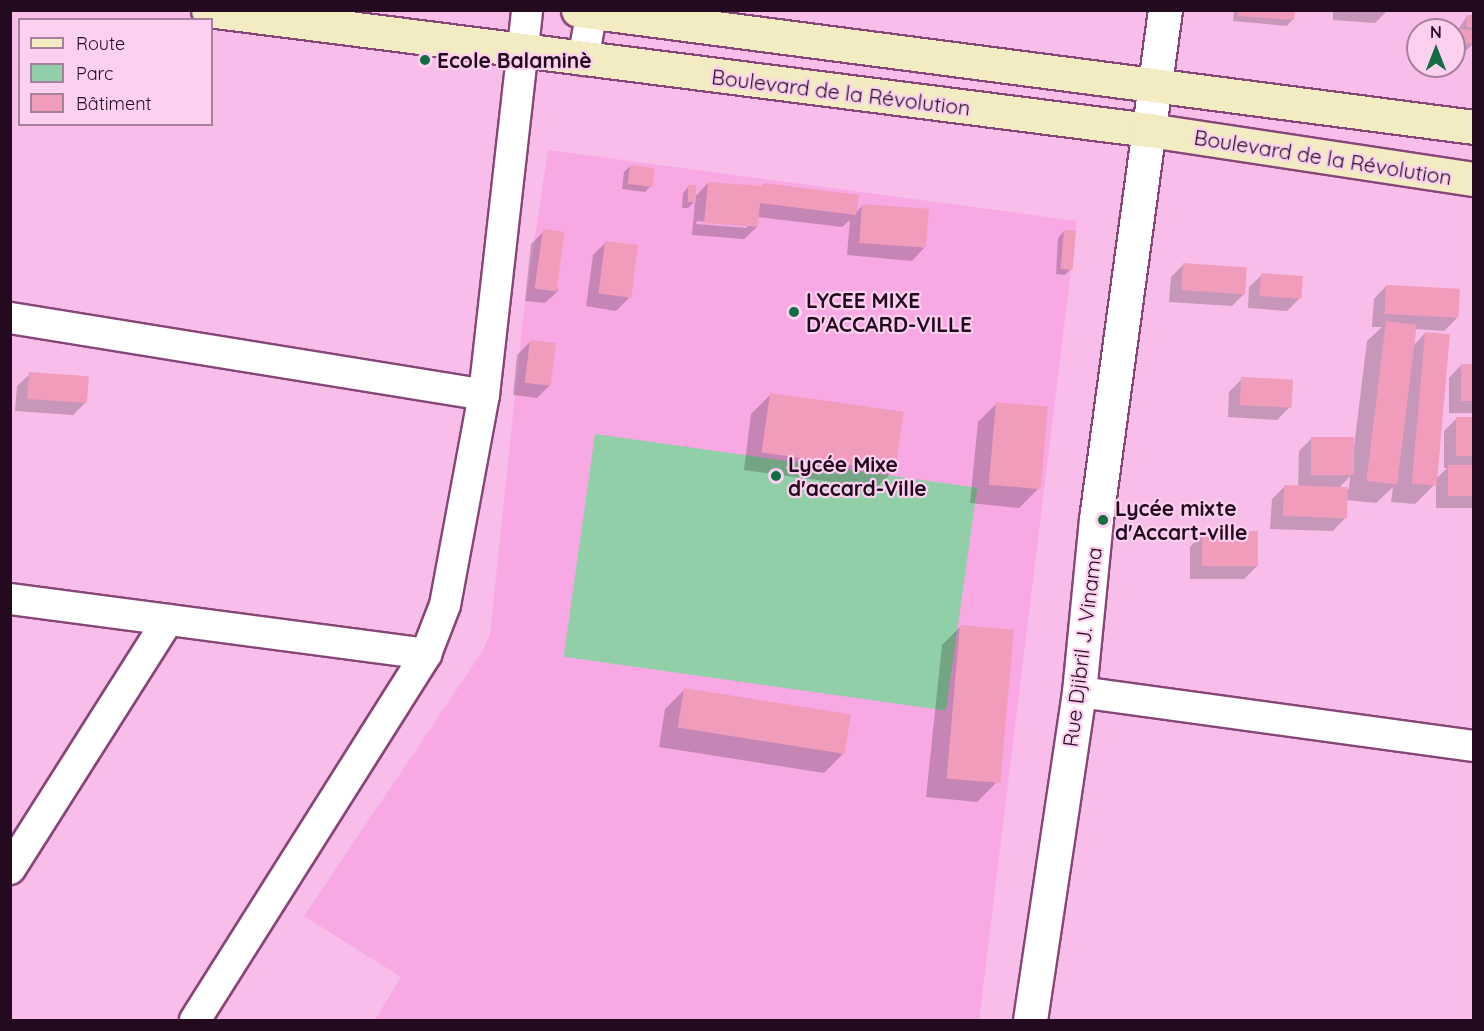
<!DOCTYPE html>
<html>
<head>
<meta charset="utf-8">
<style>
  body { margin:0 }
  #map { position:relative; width:1484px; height:1031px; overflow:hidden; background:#f8bde8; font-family:Quicksand,sans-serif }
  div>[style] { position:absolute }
  .built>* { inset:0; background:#f8a8e3 }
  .green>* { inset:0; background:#90cfa7; transform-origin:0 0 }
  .shadow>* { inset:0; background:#0003 }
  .building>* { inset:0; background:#f29cbb; transform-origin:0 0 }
  .roads { filter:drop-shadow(2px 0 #864677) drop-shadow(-2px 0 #864677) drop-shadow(0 2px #864677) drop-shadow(0 -2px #864677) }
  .minor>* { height:30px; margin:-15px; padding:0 15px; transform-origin:15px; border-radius:15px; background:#fff }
  .tertiary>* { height:33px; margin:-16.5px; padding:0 16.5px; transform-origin:16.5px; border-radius:16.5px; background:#fff }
  .secondary>* { height:33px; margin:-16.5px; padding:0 16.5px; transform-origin:16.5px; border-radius:16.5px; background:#f3ebc2 }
  .dots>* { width:16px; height:16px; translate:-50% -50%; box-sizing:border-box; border:3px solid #fdd0f0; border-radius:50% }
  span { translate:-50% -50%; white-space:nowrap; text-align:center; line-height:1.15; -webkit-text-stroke:4.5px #fdd0f0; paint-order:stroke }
  .poi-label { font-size:21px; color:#230a1e; font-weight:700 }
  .left { translate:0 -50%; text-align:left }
  .street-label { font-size:21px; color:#230a1e }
  .frame { position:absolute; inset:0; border:12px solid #230a1e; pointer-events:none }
  .legend { position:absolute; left:18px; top:18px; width:195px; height:108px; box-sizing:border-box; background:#fdd0f0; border:2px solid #a6819c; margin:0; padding:8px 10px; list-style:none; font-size:18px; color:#230a1e }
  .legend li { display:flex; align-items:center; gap:12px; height:30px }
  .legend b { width:30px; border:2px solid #a6819c }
  .north { position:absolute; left:1406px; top:18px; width:60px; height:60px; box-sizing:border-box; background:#fdd0f0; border:2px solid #a6819c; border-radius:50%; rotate:0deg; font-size:16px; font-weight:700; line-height:24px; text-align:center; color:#230a1e }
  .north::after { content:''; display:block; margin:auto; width:21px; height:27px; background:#126e42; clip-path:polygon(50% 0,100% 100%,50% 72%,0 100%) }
</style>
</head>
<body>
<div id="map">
  <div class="built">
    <i style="clip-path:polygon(548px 150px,1077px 221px,979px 1020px,375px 1020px,401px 977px,304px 916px,482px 652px,490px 635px,523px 318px)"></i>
  </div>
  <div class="green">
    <i style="left:595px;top:434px;width:386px;height:225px;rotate:8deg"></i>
  </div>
  <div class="shadow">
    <i style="clip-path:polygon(1234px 10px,1294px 10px,1293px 19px,1287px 26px,1233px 21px)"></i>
    <i style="clip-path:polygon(1314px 10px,1388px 10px,1375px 23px,1333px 20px,1333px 12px)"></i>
    <i style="clip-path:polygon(1467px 16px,1474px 17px,1473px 44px,1467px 50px,1454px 49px,1454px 36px)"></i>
    <i style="clip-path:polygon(630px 166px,651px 186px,645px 192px,622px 189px,624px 172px)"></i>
    <i style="clip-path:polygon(evenodd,708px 183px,760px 188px,763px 184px,855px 213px,862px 206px,924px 248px,912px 261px,847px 255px,850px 220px,842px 227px,758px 217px,757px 227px,744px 239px,692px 235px,695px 201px,688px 208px,682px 208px,683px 193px,689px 186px,694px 198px,708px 183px,697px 221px,747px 225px,747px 228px,696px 224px,697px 221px)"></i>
    <i style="clip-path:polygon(544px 231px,558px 291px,545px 303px,525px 301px,531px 244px)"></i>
    <i style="clip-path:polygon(1064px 231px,1071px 269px,1065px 275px,1056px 274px,1058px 238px)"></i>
    <i style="clip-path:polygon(606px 242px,629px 298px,616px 311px,586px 306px,593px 255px)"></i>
    <i style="clip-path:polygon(1183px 265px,1245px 293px,1232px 306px,1169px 302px,1171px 277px)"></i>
    <i style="clip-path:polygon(1262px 275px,1300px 298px,1287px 311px,1248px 308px,1249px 287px)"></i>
    <i style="clip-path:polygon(evenodd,1386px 286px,1457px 318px,1444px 331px,1415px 329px,1413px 346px,1425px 333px,1434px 481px,1447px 468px,1444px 468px,1444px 431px,1457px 418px,1474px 418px,1474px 508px,1436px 508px,1436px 483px,1415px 504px,1391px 502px,1393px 487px,1376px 503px,1346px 500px,1345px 518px,1333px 531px,1270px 529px,1272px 499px,1284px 487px,1298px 487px,1299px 451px,1312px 438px,1354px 447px,1367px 341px,1382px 327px,1372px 327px,1374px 299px,1386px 286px,1350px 476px,1349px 489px,1338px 489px,1350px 476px)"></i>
    <i style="clip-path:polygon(530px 342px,550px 385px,537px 398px,513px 395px,517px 355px)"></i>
    <i style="clip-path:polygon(1461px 365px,1474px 365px,1474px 413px,1449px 413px,1449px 378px)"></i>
    <i style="clip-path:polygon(30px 374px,86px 402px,73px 415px,15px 411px,17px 386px)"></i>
    <i style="clip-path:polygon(1242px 379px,1290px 407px,1277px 420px,1228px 417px,1229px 392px)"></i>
    <i style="clip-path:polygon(770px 395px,895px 469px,876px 488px,744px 470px,751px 414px)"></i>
    <i style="clip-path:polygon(997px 403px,1038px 489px,1019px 508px,970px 503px,978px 422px)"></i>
    <i style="clip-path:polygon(1203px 534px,1257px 566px,1244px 579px,1190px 579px,1190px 547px)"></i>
    <i style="clip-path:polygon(961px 626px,996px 783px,977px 802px,926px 797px,942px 645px)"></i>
    <i style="clip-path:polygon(684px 690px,843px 754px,824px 773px,659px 747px,665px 709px)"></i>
  </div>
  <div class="building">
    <i style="clip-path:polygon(1238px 10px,1295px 10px,1294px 20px,1238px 16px)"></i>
    <i style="clip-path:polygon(1467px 15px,1474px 15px,1474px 28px,1466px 27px)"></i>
    <i style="left:1459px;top:29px;width:15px;height:14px;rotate:4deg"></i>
    <i style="left:630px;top:165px;width:25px;height:19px;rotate:7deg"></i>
    <i style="clip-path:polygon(708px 182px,762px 186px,763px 183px,859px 195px,856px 215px,760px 203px,758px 227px,704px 223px)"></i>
    <i style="left:688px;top:185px;width:8px;height:17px"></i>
    <i style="left:862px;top:204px;width:67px;height:39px;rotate:4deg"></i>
    <i style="left:543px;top:229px;width:22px;height:60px;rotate:8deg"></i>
    <i style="left:1064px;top:230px;width:12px;height:39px;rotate:5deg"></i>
    <i style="left:605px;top:241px;width:33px;height:53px;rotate:7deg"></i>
    <i style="left:1183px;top:263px;width:64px;height:27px;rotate:4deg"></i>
    <i style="left:1261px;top:273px;width:42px;height:23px;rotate:4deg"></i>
    <i style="left:1386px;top:285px;width:74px;height:29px;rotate:3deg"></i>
    <i style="left:1386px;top:321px;width:31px;height:161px;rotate:7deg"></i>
    <i style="left:1425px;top:332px;width:25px;height:152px;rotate:5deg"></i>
    <i style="left:530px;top:340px;width:26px;height:43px;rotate:7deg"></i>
    <i style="left:1461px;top:364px;width:13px;height:37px"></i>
    <i style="left:29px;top:372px;width:60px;height:27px;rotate:4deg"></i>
    <i style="left:1241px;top:377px;width:52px;height:28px;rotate:3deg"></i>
    <i style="left:770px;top:393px;width:135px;height:60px;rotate:8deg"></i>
    <i style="left:996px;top:402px;width:52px;height:83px;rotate:5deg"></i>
    <i style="left:1456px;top:417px;width:18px;height:39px"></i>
    <i style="left:1311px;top:437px;width:43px;height:38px"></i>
    <i style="left:1448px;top:465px;width:26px;height:31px"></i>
    <i style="left:1284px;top:485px;width:64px;height:31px;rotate:2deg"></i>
    <i style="left:1258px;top:531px;width:35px;height:56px;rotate:90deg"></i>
    <i style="left:960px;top:625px;width:54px;height:154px;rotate:5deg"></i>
    <i style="left:684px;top:688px;width:169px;height:40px;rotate:9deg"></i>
  </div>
  <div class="roads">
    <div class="minor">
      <i style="left:583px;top:60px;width:51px;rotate:-79.8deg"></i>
      <i style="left:10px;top:318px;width:480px;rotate:9.2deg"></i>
      <i style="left:10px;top:599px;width:420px;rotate:7.5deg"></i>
      <i style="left:1079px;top:692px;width:399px;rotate:7.8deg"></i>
      <i style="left:10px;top:869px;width:295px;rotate:-57.6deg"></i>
      <i style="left:195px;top:1020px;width:433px;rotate:-57.7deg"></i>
      <i style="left:426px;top:654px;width:53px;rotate:-68.8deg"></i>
      <i style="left:445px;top:605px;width:214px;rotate:-79.5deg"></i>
      <i style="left:484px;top:395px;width:387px;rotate:-83.6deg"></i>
    </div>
    <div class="tertiary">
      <i style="left:1030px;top:1020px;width:332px;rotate:-81.5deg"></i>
      <i style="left:1079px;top:692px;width:174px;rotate:-84.4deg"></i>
      <i style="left:1096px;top:519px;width:514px;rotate:-82.28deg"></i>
    </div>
    <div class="secondary">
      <i style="left:208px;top:10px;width:949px;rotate:7.27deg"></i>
      <i style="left:1149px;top:130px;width:329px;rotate:8.6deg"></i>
      <i style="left:578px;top:10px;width:904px;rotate:7.44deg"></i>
    </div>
  </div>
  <div class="dots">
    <i style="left:425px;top:60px;background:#126e42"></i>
    <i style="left:794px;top:312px;background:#126e42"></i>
    <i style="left:776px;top:476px;background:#126e42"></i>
    <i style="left:1103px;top:520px;background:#126e42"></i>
  </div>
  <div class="poi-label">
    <span class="left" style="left:437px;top:60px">Ecole Balaminè</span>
    <span class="left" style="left:806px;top:312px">LYCEE MIXE<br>D'ACCARD-VILLE</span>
    <span class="left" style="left:788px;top:476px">Lycée Mixe<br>d'accard-Ville</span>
    <span class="left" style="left:1115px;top:520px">Lycée mixte<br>d'Accart-ville</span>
  </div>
  <div class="street-label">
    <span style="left:841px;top:92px;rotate:7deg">Boulevard de la Révolution</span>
    <span style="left:1323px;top:157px;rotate:9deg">Boulevard de la Révolution</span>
    <span style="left:1082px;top:647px;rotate:-83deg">Rue Djibril J. Vinama</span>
  </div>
  <div class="frame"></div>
  <ul class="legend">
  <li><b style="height:8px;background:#f3ebc2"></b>Route</li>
  <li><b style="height:16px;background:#90cfa7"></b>Parc</li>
  <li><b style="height:16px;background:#f29cbb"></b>Bâtiment</li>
  </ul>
  <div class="north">N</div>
</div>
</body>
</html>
